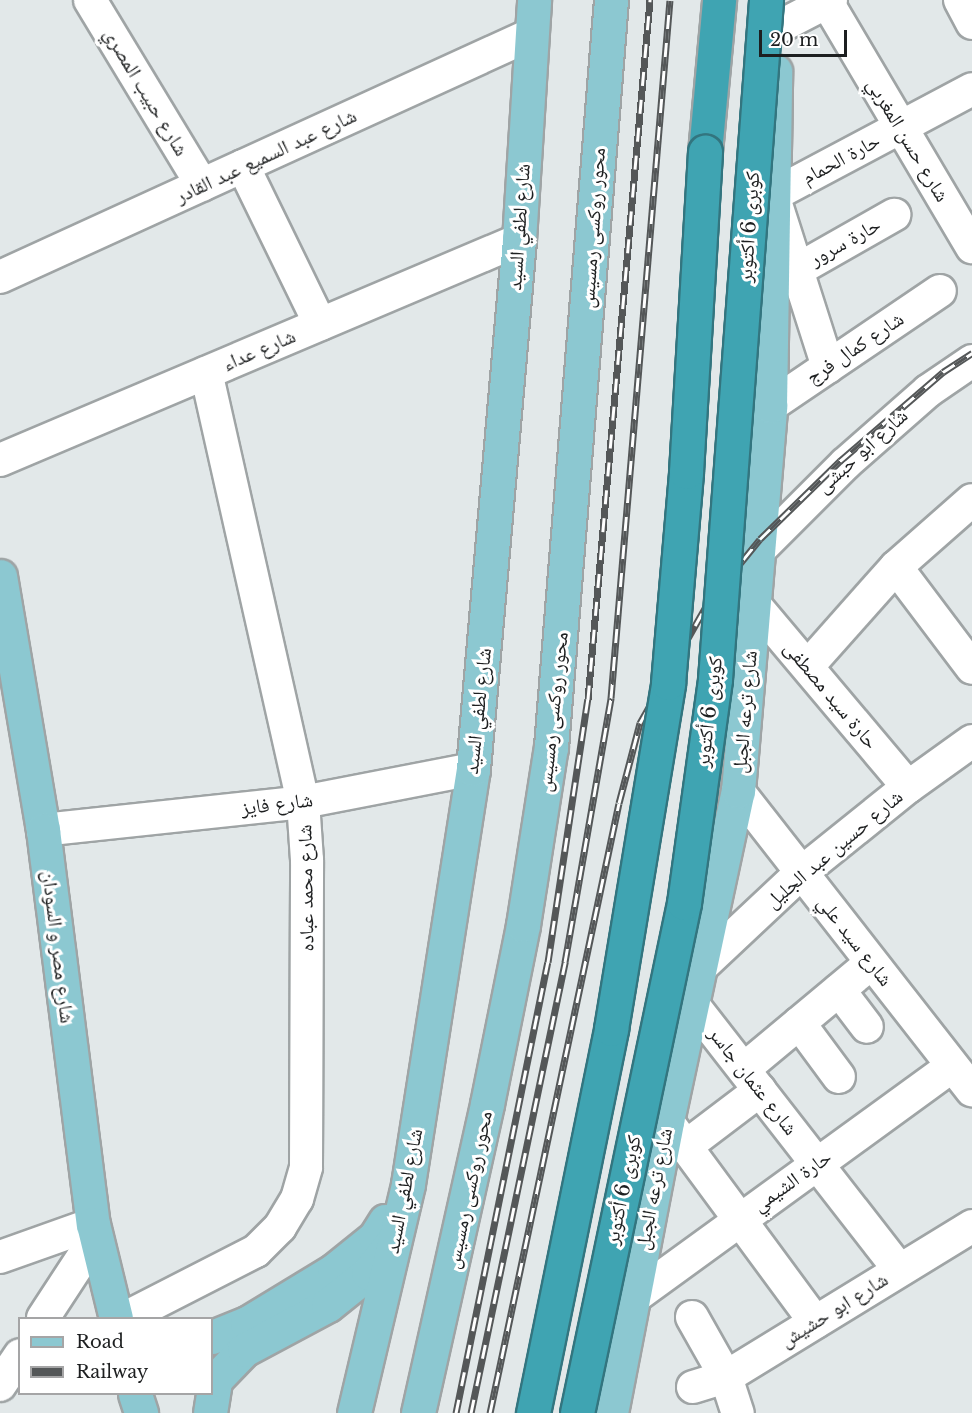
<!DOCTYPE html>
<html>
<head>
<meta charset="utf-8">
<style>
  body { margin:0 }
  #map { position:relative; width:972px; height:1413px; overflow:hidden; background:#e2e8e9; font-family:"Libre Baskerville","Noto Naskh Arabic",serif }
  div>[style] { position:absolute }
  .roads { filter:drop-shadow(2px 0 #9fa4a5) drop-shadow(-2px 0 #9fa4a5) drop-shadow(0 2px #9fa4a5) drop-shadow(0 -2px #9fa4a5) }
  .minor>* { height:32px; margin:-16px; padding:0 16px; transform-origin:16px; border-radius:16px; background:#fff }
  .major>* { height:33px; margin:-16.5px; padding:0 16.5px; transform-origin:16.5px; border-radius:16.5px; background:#8cc8d1 }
  .highway>* { height:33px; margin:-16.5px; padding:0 16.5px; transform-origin:16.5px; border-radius:16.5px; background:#3fa4b2 }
  .rail>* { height:7px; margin-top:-3.5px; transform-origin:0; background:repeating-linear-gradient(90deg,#fff 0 14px,#545758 0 28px); box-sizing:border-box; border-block:2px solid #545758 }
  .bridges { filter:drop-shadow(2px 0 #33757f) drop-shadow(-2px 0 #33757f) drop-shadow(0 2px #33757f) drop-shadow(0 -2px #33757f) }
  .highway-bridge>* { height:33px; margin:-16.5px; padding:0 16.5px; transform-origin:16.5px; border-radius:16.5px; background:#3fa4b2 }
  span { translate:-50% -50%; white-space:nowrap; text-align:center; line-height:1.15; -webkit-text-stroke:6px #fff; paint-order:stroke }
  .street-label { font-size:20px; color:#1d1f20 }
  .legend { position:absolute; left:18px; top:1317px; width:195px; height:78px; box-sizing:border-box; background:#fff; border:2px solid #a5a5a6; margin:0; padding:8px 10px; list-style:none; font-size:18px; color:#1d1f20 }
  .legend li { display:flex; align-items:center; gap:12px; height:30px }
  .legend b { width:30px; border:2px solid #a5a5a6 }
  .scale { position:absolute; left:759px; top:30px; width:88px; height:27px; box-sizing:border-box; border:3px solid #1d1f20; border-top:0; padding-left:8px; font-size:18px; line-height:21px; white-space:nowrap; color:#1d1f20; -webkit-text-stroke:4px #fff; paint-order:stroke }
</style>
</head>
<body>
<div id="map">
  <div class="roads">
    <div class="minor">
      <i style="left:90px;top:0;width:216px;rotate:58.8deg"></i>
      <i style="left:960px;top:0;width:26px;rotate:62deg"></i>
      <i style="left:827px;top:2px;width:285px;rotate:59.4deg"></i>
      <i style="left:775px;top:29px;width:63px;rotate:-27.4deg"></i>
      <i style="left:243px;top:166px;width:176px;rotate:64deg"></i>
      <i style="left:797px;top:270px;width:112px;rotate:-29.6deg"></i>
      <i style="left:0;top:277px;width:585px;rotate:-24.55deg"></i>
      <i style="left:828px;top:367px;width:181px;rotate:-107.7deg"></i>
      <i style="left:773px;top:195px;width:225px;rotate:-28deg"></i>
      <i style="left:770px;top:406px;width:205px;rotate:-34.1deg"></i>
      <i style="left:0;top:460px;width:564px;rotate:-22.97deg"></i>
      <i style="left:760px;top:549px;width:120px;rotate:-45deg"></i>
      <i style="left:845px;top:464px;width:111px;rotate:-41.3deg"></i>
      <i style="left:928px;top:391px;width:53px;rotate:-34.3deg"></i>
      <i style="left:896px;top:567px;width:126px;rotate:53deg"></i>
      <i style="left:754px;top:604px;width:239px;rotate:49.9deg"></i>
      <i style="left:808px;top:666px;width:132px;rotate:-48.4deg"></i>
      <i style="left:896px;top:567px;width:101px;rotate:-41.4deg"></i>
      <i style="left:738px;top:791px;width:380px;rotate:52deg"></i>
      <i style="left:43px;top:830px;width:262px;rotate:-6.1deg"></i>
      <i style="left:303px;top:802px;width:173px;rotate:-11deg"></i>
      <i style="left:703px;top:965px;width:134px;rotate:-43.2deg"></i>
      <i style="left:801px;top:873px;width:137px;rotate:-38.8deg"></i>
      <i style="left:908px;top:787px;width:79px;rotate:-35.7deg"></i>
      <i style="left:839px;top:990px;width:46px;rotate:52.9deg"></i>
      <i style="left:694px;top:1006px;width:333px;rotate:52.1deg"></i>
      <i style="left:799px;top:1023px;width:67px;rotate:53.5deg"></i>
      <i style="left:744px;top:1069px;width:165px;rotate:-39.8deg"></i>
      <i style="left:667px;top:1121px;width:250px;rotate:53.6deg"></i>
      <i style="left:685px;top:1147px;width:94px;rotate:-37.2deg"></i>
      <i style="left:0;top:1257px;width:99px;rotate:-19.5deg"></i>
      <i style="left:633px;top:1298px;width:394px;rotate:-36deg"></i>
      <i style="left:692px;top:1317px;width:69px;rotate:60.5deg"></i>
      <i style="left:726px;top:1377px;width:38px;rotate:72deg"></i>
      <i style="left:43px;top:1318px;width:97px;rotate:-56.8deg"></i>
      <i style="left:125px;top:1318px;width:147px;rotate:-27.1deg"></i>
      <i style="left:256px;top:1251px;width:34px;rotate:-45deg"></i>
      <i style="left:280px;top:1227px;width:33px;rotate:-59deg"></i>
      <i style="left:297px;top:1199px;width:33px;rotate:-74deg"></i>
      <i style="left:306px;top:1167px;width:307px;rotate:-89.8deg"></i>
      <i style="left:307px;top:860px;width:58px;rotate:-93.9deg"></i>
      <i style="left:303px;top:802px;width:440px;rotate:-102.7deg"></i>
      <i style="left:0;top:1385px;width:36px;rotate:-56deg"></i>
      <i style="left:693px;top:1387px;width:34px;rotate:-17deg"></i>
      <i style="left:726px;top:1377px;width:289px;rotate:-31.5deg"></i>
    </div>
    <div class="major">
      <i style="left:0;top:576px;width:258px;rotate:80.4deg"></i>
      <i style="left:43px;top:830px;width:397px;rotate:82.8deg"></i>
      <i style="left:93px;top:1224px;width:97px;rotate:76.3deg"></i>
      <i style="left:212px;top:1337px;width:38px;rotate:-22deg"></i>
      <i style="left:247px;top:1323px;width:102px;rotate:-31.3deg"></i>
      <i style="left:334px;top:1270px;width:53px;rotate:-38.8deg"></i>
      <i style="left:375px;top:1237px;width:19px;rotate:-58deg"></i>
      <i style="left:135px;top:1394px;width:20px;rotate:72deg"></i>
      <i style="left:210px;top:1413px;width:33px;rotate:-81deg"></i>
      <i style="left:215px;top:1380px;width:42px;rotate:-46deg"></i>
      <i style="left:244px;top:1350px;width:95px;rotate:-28.2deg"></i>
      <i style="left:328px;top:1305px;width:51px;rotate:-38.7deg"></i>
      <i style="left:368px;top:1273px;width:37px;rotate:-52deg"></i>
      <i style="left:354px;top:1413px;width:235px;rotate:-76.7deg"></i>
      <i style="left:408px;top:1184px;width:420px;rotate:-81.1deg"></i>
      <i style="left:473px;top:769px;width:531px;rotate:-85.03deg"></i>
      <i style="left:519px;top:240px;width:240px;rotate:-86.4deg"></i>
      <i style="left:418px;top:1413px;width:317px;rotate:-77.4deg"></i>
      <i style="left:487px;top:1104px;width:183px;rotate:-78.6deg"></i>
      <i style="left:523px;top:925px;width:180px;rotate:-81.1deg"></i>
      <i style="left:551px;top:747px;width:749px;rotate:-85.41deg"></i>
      <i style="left:611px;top:1413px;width:297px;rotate:-79.1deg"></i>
      <i style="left:667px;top:1121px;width:338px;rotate:-77.9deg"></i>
      <i style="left:738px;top:791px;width:386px;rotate:-85.2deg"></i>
      <i style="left:770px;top:406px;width:335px;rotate:-89.1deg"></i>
    </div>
    <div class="highway">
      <i style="left:705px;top:152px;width:153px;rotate:-84.7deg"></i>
    </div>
  </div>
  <div class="rail">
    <i style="left:456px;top:1413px;width:460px;rotate:-78.5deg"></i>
    <i style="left:548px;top:962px;width:266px;rotate:-81.4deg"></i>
    <i style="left:588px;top:699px;width:702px;rotate:-84.93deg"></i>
    <i style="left:471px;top:1413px;width:461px;rotate:-78.2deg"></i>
    <i style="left:565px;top:962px;width:268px;rotate:-80.1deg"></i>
    <i style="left:611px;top:698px;width:700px;rotate:-85.17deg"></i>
    <i style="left:490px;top:1413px;width:623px;rotate:-78.06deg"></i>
    <i style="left:619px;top:803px;width:83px;rotate:-75.3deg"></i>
    <i style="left:640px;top:723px;width:138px;rotate:-60.5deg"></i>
    <i style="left:708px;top:603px;width:82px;rotate:-50.9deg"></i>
    <i style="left:760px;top:539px;width:112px;rotate:-44.3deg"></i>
    <i style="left:840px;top:461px;width:136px;rotate:-40.8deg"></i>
    <i style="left:943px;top:372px;width:35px;rotate:-33deg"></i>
  </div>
  <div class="bridges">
    <div class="highway-bridge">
      <i style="left:533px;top:1413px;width:392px;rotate:-78.5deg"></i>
      <i style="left:611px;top:1029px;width:351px;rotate:-80.6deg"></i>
      <i style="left:668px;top:683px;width:212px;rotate:-85.1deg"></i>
      <i style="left:686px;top:472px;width:321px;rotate:-86.6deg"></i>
      <i style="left:577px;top:1413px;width:521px;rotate:-78.15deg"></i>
      <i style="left:684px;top:903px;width:226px;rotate:-82.1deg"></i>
      <i style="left:715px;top:679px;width:681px;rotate:-85.7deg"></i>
    </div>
  </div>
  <div class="street-label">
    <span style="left:146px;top:92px;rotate:59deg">شارع حبيب المصري</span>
    <span style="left:908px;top:140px;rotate:59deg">شارع حسن المغربي</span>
    <span style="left:266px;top:156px;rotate:-25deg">شارع عبد السميع عبد القادر</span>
    <span style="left:841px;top:159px;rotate:-28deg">حارة الحمام</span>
    <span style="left:519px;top:227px;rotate:-86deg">شارع لطفي السيد</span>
    <span style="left:749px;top:227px;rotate:-86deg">كوبرى 6 أكتوبر</span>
    <span style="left:593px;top:228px;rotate:-86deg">محور روكسى رمسيس</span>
    <span style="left:845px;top:242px;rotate:-29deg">حارة سرور</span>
    <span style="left:855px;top:348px;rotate:-34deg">شارع كمال فرج</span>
    <span style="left:259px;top:350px;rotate:-23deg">شارع عداء</span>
    <span style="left:862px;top:451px;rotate:-42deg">شارع ابو حبشى</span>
    <span style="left:831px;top:695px;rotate:50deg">حارة سيد مصطفى</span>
    <span style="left:478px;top:711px;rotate:-84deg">شارع لطفي السيد</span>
    <span style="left:553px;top:712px;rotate:-84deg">محور روكسى رمسيس</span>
    <span style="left:709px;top:712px;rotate:-83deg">كوبرى 6 أكتوبر</span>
    <span style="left:745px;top:712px;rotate:-85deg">شارع ترعه الجبل</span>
    <span style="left:277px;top:804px;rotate:-7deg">شارع فايز</span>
    <span style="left:834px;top:849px;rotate:-40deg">شارع حسين عبد الجليل</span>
    <span style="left:306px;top:888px;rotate:-91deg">شارع محمد عباده</span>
    <span style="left:855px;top:941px;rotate:52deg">شارع سيد علي</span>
    <span style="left:58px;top:947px;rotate:83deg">شارع مصر و السودان</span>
    <span style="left:753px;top:1081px;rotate:52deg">شارع عثمان جاسر</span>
    <span style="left:792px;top:1181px;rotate:-35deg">حارة الشيمي</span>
    <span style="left:654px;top:1189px;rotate:-79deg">شارع ترعه الجبل</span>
    <span style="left:469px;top:1190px;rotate:-78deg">محور روكسى رمسيس</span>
    <span style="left:623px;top:1190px;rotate:-78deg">كوبرى 6 أكتوبر</span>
    <span style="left:404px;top:1191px;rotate:-79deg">شارع لطفي السيد</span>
    <span style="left:834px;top:1310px;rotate:-32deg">شارع ابو حشيش</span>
  </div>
  <ul class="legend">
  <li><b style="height:8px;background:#8cc8d1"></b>Road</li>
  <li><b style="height:8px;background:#545758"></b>Railway</li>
  </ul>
  <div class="scale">20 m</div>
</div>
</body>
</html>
